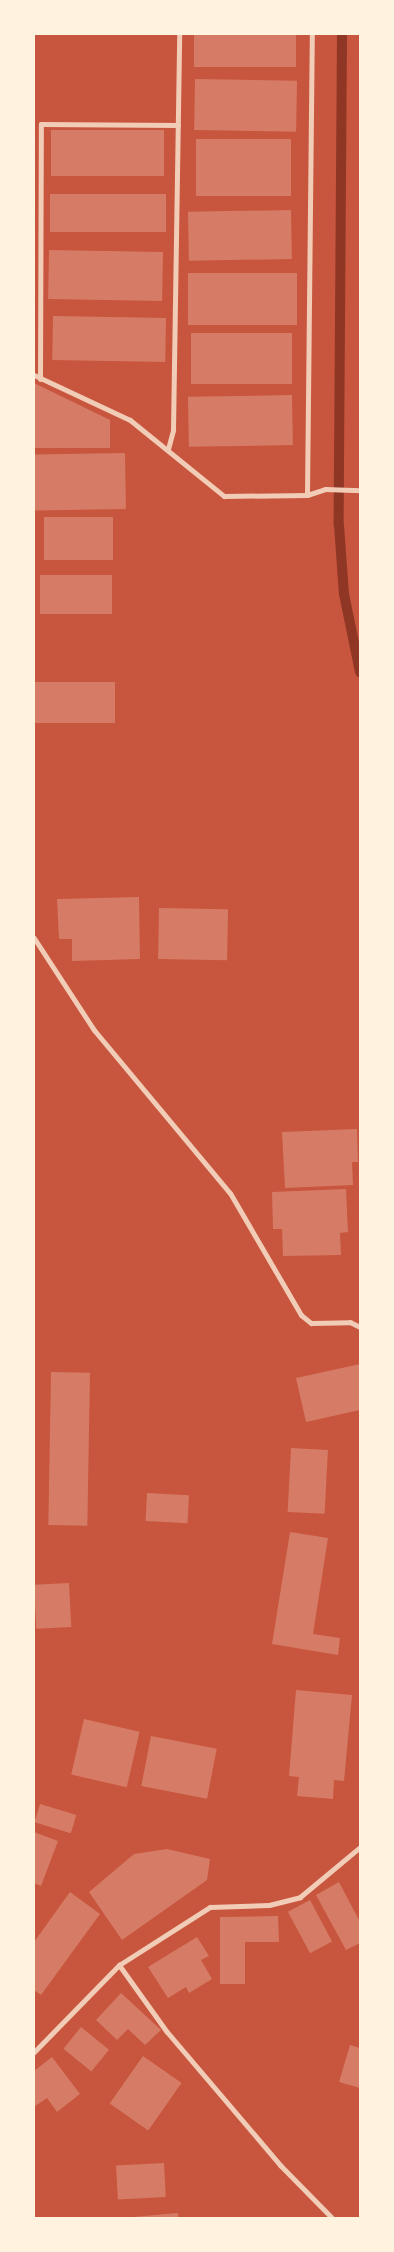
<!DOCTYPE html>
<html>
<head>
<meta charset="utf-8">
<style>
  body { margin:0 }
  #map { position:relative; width:394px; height:2252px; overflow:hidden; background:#c8553d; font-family:"Public Sans",sans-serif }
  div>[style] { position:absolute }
  .stream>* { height:10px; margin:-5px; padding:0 5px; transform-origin:5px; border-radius:5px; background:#8f3625 }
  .building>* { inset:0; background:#d67c66; transform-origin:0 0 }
  .minor>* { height:5px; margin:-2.5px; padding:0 2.5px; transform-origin:2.5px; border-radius:2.5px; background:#f1ccb7 }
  span { translate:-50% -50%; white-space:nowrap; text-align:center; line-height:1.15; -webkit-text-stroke:4px #fff3e0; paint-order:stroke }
  .frame { position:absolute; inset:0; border:35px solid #fff3e0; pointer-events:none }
</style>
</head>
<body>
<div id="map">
  <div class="stream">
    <i style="left:342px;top:34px;width:491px;rotate:90.4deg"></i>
    <i style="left:339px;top:525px;width:69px;rotate:85.9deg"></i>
    <i style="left:344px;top:594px;width:80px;rotate:78.4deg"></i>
  </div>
  <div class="building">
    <i style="left:194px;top:34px;width:102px;height:33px"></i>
    <i style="left:195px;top:79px;width:102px;height:51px;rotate:1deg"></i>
    <i style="left:164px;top:130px;width:46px;height:113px;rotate:90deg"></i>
    <i style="left:291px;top:139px;width:57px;height:95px;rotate:90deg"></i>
    <i style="left:50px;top:194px;width:116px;height:38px"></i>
    <i style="left:291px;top:210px;width:49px;height:103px;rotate:89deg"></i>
    <i style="left:49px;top:250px;width:114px;height:49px;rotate:1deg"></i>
    <i style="left:188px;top:273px;width:109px;height:52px"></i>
    <i style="left:53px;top:316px;width:113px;height:44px;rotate:1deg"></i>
    <i style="left:191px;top:333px;width:101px;height:51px"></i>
    <i style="clip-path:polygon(34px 383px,110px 420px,110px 448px,34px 448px)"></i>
    <i style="left:292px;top:395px;width:50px;height:104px;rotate:89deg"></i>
    <i style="left:125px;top:453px;width:56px;height:91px;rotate:89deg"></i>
    <i style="left:113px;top:517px;width:43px;height:69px;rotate:90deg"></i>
    <i style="left:40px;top:575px;width:72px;height:39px"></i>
    <i style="left:35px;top:682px;width:80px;height:41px"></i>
    <i style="clip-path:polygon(139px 897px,140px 959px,72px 961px,72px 939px,59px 939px,57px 899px)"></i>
    <i style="left:159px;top:908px;width:69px;height:51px;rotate:1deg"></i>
    <i style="clip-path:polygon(357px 1129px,358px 1162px,352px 1162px,353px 1185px,285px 1188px,282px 1132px)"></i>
    <i style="clip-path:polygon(346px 1189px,348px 1232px,340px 1233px,341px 1255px,283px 1256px,282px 1229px,273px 1229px,272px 1192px)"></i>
    <i style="clip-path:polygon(360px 1364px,360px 1410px,306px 1422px,296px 1378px)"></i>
    <i style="left:51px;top:1372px;width:39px;height:153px;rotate:1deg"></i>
    <i style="left:291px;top:1448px;width:37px;height:64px;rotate:3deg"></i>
    <i style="left:147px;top:1493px;width:42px;height:28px;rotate:3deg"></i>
    <i style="clip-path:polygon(290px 1532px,328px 1538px,313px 1634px,340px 1638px,338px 1655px,272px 1644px)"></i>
    <i style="left:69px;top:1583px;width:44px;height:35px;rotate:87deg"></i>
    <i style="clip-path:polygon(296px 1690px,352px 1695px,344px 1781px,334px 1780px,333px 1799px,297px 1796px,299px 1777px,289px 1776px)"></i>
    <i style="left:84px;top:1719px;width:57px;height:57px;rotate:13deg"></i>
    <i style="left:151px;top:1736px;width:67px;height:51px;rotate:11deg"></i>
    <i style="left:40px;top:1804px;width:38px;height:19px;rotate:17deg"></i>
    <i style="clip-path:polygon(34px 1832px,58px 1841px,41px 1886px,34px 1883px)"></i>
    <i style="clip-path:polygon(167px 1849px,210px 1859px,207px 1880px,122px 1940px,89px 1892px,134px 1854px)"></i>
    <i style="clip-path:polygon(339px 1882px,360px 1922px,360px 1943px,346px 1950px,316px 1895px)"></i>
    <i style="clip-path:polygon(70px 1892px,100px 1914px,41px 1995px,34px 1990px,34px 1942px)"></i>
    <i style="left:310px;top:1900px;width:47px;height:25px;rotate:62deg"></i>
    <i style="clip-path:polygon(278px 1916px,279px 1942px,245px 1942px,245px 1984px,220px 1984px,220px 1917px)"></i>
    <i style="clip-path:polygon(197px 1937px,209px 1956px,201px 1960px,212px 1979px,189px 1993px,186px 1987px,168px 1998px,148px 1967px)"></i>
    <i style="clip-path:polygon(121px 1993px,161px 2030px,145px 2045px,128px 2029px,117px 2040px,96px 2020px)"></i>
    <i style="left:81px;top:2027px;width:36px;height:28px;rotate:39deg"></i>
    <i style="clip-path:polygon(350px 2045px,360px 2048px,360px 2088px,339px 2082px)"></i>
    <i style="left:143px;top:2056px;width:47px;height:58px;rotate:35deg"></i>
    <i style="clip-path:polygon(52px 2057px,80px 2094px,57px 2112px,47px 2098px,34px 2107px,34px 2071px)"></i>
    <i style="left:164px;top:2163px;width:34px;height:48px;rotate:87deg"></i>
    <i style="clip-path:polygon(178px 2213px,178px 2218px,133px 2218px,133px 2217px)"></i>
  </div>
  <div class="minor">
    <i style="left:34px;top:375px;width:106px;rotate:25.1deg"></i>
    <i style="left:130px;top:420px;width:121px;rotate:39deg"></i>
    <i style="left:224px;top:496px;width:83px;rotate:-0.7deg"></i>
    <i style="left:307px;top:495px;width:19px;rotate:-18deg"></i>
    <i style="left:325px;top:489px;width:35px;rotate:2deg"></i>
    <i style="left:40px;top:379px;width:255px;rotate:-89.8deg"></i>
    <i style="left:41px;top:124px;width:137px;rotate:0.4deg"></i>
    <i style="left:168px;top:449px;width:20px;rotate:-75deg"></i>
    <i style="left:173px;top:430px;width:396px;rotate:-89.1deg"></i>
    <i style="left:307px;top:495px;width:461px;rotate:-89.4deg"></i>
    <i style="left:34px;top:938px;width:110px;rotate:56.9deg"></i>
    <i style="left:94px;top:1030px;width:212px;rotate:50.2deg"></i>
    <i style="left:230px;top:1193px;width:141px;rotate:59.8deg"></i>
    <i style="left:301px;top:1315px;width:13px;rotate:39deg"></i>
    <i style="left:311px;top:1323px;width:39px;rotate:-1deg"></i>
    <i style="left:350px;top:1322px;width:11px;rotate:27deg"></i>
    <i style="left:119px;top:1965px;width:82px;rotate:54.4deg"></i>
    <i style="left:167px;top:2032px;width:175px;rotate:49.6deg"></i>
    <i style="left:280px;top:2165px;width:74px;rotate:45.5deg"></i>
    <i style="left:34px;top:2052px;width:122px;rotate:-45.7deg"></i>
    <i style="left:119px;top:1965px;width:108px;rotate:-32.5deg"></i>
    <i style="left:210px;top:1907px;width:59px;rotate:-1.9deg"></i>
    <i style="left:269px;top:1905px;width:32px;rotate:-14deg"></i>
    <i style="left:300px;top:1897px;width:78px;rotate:-39.8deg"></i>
  </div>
  <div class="frame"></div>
</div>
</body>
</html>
